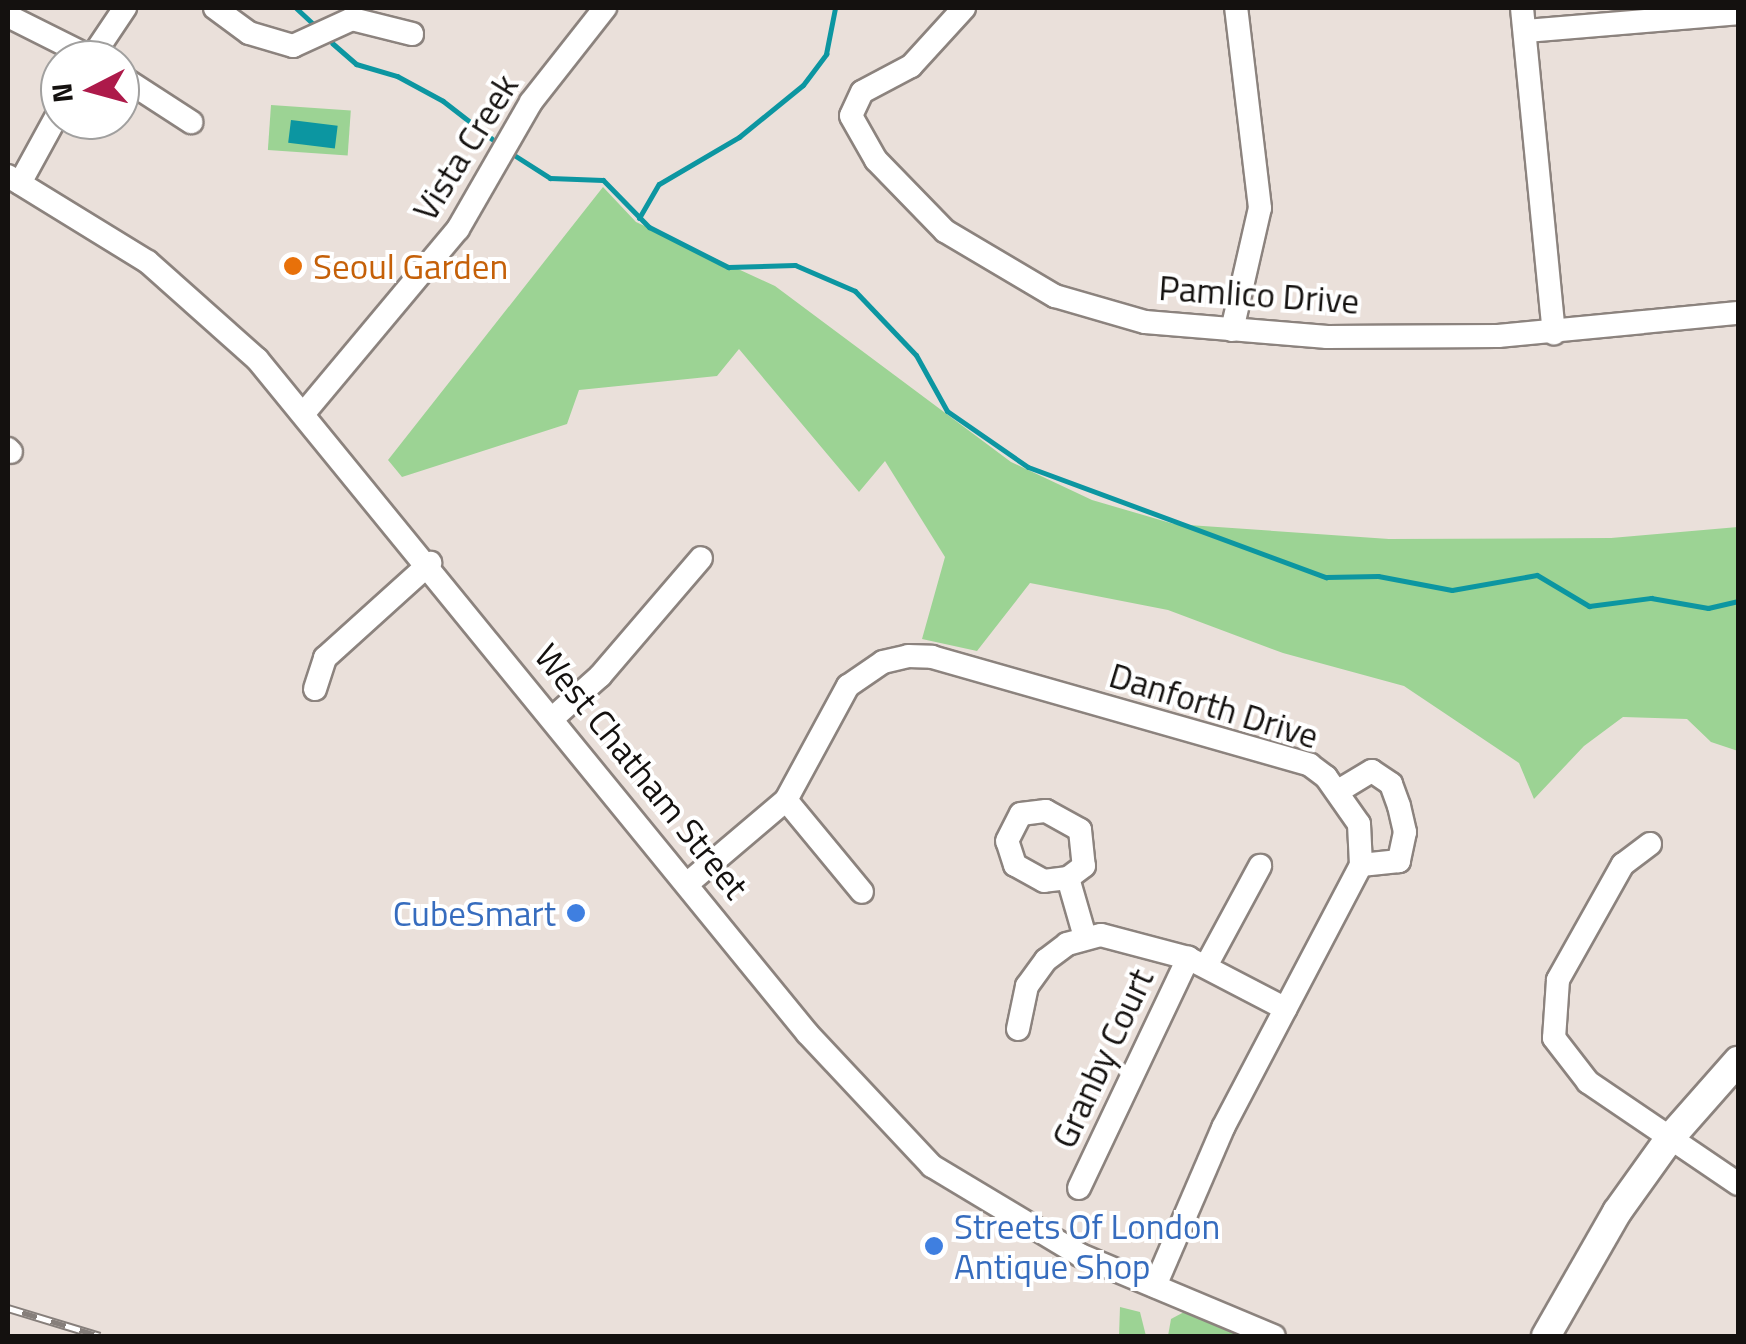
<!DOCTYPE html>
<html>
<head>
<meta charset="utf-8">
<style>
  body { margin:0 }
  #map { position:relative; width:1746px; height:1344px; overflow:hidden; background:#eae0da; font-family:"Titillium Web",sans-serif }
  div>[style] { position:absolute }
  .green>* { inset:0; background:#9cd394; transform-origin:0 0 }
  .water>* { inset:0; background:#0c96a1; transform-origin:0 0 }
  .stream>* { height:5px; margin:-2.5px; padding:0 2.5px; transform-origin:2.5px; border-radius:2.5px; background:#0c96a1 }
  .roads { filter:drop-shadow(2px 0 #8c837e) drop-shadow(-2px 0 #8c837e) drop-shadow(0 2px #8c837e) drop-shadow(0 -2px #8c837e) }
  .minor>* { height:22px; margin:-11px; padding:0 11px; transform-origin:11px; border-radius:11px; background:#fff }
  .major>* { height:28px; margin:-14px; padding:0 14px; transform-origin:14px; border-radius:14px; background:#fff }
  .rail>* { height:9px; margin-top:-4.5px; transform-origin:0; background:repeating-linear-gradient(90deg,#fff 0 15px,#867f7b 0 30px); box-sizing:border-box; border-block:2px solid #867f7b }
  .dots>* { width:28px; height:28px; translate:-50% -50%; box-sizing:border-box; border:5px solid #fff; border-radius:50% }
  span { translate:-50% -50%; white-space:nowrap; text-align:center; line-height:1.15; -webkit-text-stroke:8px #fff; paint-order:stroke }
  .street-label { font-size:35px; color:#14110f }
  .food-label { font-size:35px; color:#c56008 }
  .left { translate:0 -50%; text-align:left }
  .shop-label { font-size:35px; color:#366cbe }
  .right { translate:-100% -50%; text-align:right }
  .frame { position:absolute; inset:0; border:10px solid #14110f; pointer-events:none }
  .north { position:absolute; left:40px; top:40px; width:100px; height:100px; box-sizing:border-box; background:#fff; border:2px solid #a1a09f; border-radius:50%; rotate:264deg; font-size:28px; font-weight:700; line-height:40px; text-align:center; color:#14110f }
  .north::after { content:''; display:block; margin:auto; width:35px; height:45px; background:#ad1a4a; clip-path:polygon(50% 0,100% 100%,50% 72%,0 100%) }
</style>
</head>
<body>
<div id="map">
  <div class="green">
    <i style="left:271px;top:105px;width:80px;height:45px;rotate:4deg"></i>
    <i style="clip-path:polygon(603px 187px,636px 222px,775px 286px,1011px 462px,1092px 500px,1174px 524px,1389px 539px,1611px 538px,1738px 527px,1738px 751px,1711px 742px,1687px 719px,1623px 717px,1584px 746px,1534px 799px,1519px 763px,1404px 686px,1283px 653px,1168px 610px,1030px 583px,977px 651px,922px 639px,945px 557px,885px 461px,859px 492px,739px 349px,717px 376px,579px 390px,567px 424px,402px 477px,388px 460px)"></i>
    <i style="clip-path:polygon(1120px 1307px,1140px 1312px,1146px 1336px,1119px 1336px)"></i>
    <i style="clip-path:polygon(1184px 1312px,1206px 1320px,1245px 1336px,1168px 1336px,1171px 1319px)"></i>
  </div>
  <div class="water">
    <i style="left:291px;top:120px;width:47px;height:23px;rotate:7deg"></i>
  </div>
  <div class="stream">
    <i style="left:296px;top:8px;width:22px;rotate:43deg"></i>
    <i style="left:332px;top:43px;width:32px;rotate:41deg"></i>
    <i style="left:356px;top:64px;width:43px;rotate:16.3deg"></i>
    <i style="left:397px;top:76px;width:52px;rotate:28.5deg"></i>
    <i style="left:443px;top:101px;width:62px;rotate:37.8deg"></i>
    <i style="left:514px;top:155px;width:43px;rotate:32.6deg"></i>
    <i style="left:550px;top:178px;width:53px;rotate:2.2deg"></i>
    <i style="left:603px;top:180px;width:66px;rotate:45.6deg"></i>
    <i style="left:649px;top:227px;width:89px;rotate:26.9deg"></i>
    <i style="left:728px;top:267px;width:67px;rotate:-1.7deg"></i>
    <i style="left:795px;top:265px;width:65px;rotate:23.4deg"></i>
    <i style="left:855px;top:291px;width:88px;rotate:46.4deg"></i>
    <i style="left:916px;top:355px;width:64px;rotate:61deg"></i>
    <i style="left:947px;top:411px;width:98px;rotate:34.7deg"></i>
    <i style="left:1028px;top:467px;width:318px;rotate:20.3deg"></i>
    <i style="left:1326px;top:577px;width:52px;rotate:-1.1deg"></i>
    <i style="left:1378px;top:576px;width:75px;rotate:10.7deg"></i>
    <i style="left:1452px;top:590px;width:86px;rotate:-10deg"></i>
    <i style="left:1537px;top:575px;width:61px;rotate:30.8deg"></i>
    <i style="left:1589px;top:606px;width:63px;rotate:-7.4deg"></i>
    <i style="left:1651px;top:598px;width:58px;rotate:10deg"></i>
    <i style="left:1708px;top:608px;width:31px;rotate:-13deg"></i>
    <i style="left:639px;top:218px;width:39px;rotate:-60deg"></i>
    <i style="left:659px;top:184px;width:93px;rotate:-30.4deg"></i>
    <i style="left:739px;top:137px;width:82px;rotate:-39.1deg"></i>
    <i style="left:803px;top:85px;width:39px;rotate:-53deg"></i>
    <i style="left:826px;top:54px;width:47px;rotate:-78.9deg"></i>
  </div>
  <div class="roads">
    <div class="minor">
      <i style="left:215px;top:8px;width:42px;rotate:36.3deg"></i>
      <i style="left:249px;top:33px;width:46px;rotate:16.5deg"></i>
      <i style="left:293px;top:46px;width:65px;rotate:-24.6deg"></i>
      <i style="left:352px;top:19px;width:62px;rotate:14deg"></i>
      <i style="left:964px;top:8px;width:79px;rotate:132.4deg"></i>
      <i style="left:911px;top:66px;width:55px;rotate:152deg"></i>
      <i style="left:862px;top:92px;width:26px;rotate:115deg"></i>
      <i style="left:851px;top:116px;width:51px;rotate:60.4deg"></i>
      <i style="left:876px;top:160px;width:99px;rotate:45.8deg"></i>
      <i style="left:945px;top:231px;width:128px;rotate:30.6deg"></i>
      <i style="left:1055px;top:296px;width:94px;rotate:16.1deg"></i>
      <i style="left:1145px;top:322px;width:183px;rotate:4.7deg"></i>
      <i style="left:1327px;top:337px;width:171px;rotate:-0.3deg"></i>
      <i style="left:1498px;top:336px;width:241px;rotate:-5.5deg"></i>
      <i style="left:1522px;top:8px;width:327px;rotate:84.4deg"></i>
      <i style="left:8px;top:16px;width:98px;rotate:26.6deg"></i>
      <i style="left:1525px;top:31px;width:214px;rotate:-4.8deg"></i>
      <i style="left:90px;top:60px;width:63px;rotate:-56.1deg"></i>
      <i style="left:120px;top:76px;width:85px;rotate:32.9deg"></i>
      <i style="left:8px;top:176px;width:164px;rotate:31.6deg"></i>
      <i style="left:148px;top:262px;width:146px;rotate:41.7deg"></i>
      <i style="left:257px;top:359px;width:871px;rotate:50.78deg"></i>
      <i style="left:808px;top:1034px;width:181px;rotate:46.8deg"></i>
      <i style="left:932px;top:1166px;width:173px;rotate:31deg"></i>
      <i style="left:1080px;top:1255px;width:210px;rotate:22.7deg"></i>
      <i style="left:20px;top:183px;width:83px;rotate:-61.3deg"></i>
      <i style="left:1232px;top:330px;width:125px;rotate:-77.1deg"></i>
      <i style="left:1260px;top:208px;width:201px;rotate:-96.8deg"></i>
      <i style="left:304px;top:413px;width:240px;rotate:-50.1deg"></i>
      <i style="left:458px;top:229px;width:146px;rotate:-60.1deg"></i>
      <i style="left:531px;top:102px;width:120px;rotate:-51.8deg"></i>
      <i style="left:8px;top:449px;width:4px;rotate:45deg"></i>
      <i style="left:315px;top:689px;width:33px;rotate:-72deg"></i>
      <i style="left:325px;top:658px;width:142px;rotate:-42.1deg"></i>
      <i style="left:554px;top:717px;width:62px;rotate:-41.7deg"></i>
      <i style="left:600px;top:676px;width:155px;rotate:-49.4deg"></i>
      <i style="left:1340px;top:790px;width:37px;rotate:-31deg"></i>
      <i style="left:1372px;top:771px;width:23px;rotate:34deg"></i>
      <i style="left:1391px;top:784px;width:23px;rotate:70deg"></i>
      <i style="left:1399px;top:806px;width:27px;rotate:77deg"></i>
      <i style="left:1405px;top:832px;width:30px;rotate:102deg"></i>
      <i style="left:1399px;top:861px;width:38px;rotate:174deg"></i>
      <i style="left:786px;top:800px;width:119px;rotate:50.4deg"></i>
      <i style="left:1650px;top:844px;width:34px;rotate:143deg"></i>
      <i style="left:1623px;top:864px;width:133px;rotate:119.3deg"></i>
      <i style="left:1558px;top:980px;width:58px;rotate:93.9deg"></i>
      <i style="left:1554px;top:1038px;width:56px;rotate:52.3deg"></i>
      <i style="left:1588px;top:1082px;width:181px;rotate:34.2deg"></i>
      <i style="left:1068px;top:878px;width:24px;rotate:173deg"></i>
      <i style="left:1044px;top:881px;width:33px;rotate:-151deg"></i>
      <i style="left:1015px;top:865px;width:25px;rotate:-108deg"></i>
      <i style="left:1007px;top:841px;width:30px;rotate:-63deg"></i>
      <i style="left:1021px;top:814px;width:25px;rotate:-7deg"></i>
      <i style="left:1046px;top:811px;width:39px;rotate:29deg"></i>
      <i style="left:1080px;top:830px;width:36px;rotate:84deg"></i>
      <i style="left:1084px;top:866px;width:20px;rotate:143deg"></i>
      <i style="left:1068px;top:878px;width:61px;rotate:73.9deg"></i>
      <i style="left:687px;top:884px;width:130px;rotate:-40.3deg"></i>
      <i style="left:786px;top:800px;width:130px;rotate:-61.5deg"></i>
      <i style="left:848px;top:686px;width:42px;rotate:-34.4deg"></i>
      <i style="left:883px;top:662px;width:26px;rotate:-13deg"></i>
      <i style="left:908px;top:656px;width:24px;rotate:2deg"></i>
      <i style="left:932px;top:657px;width:393px;rotate:15.9deg"></i>
      <i style="left:1310px;top:765px;width:20px;rotate:37deg"></i>
      <i style="left:1326px;top:777px;width:57px;rotate:54.9deg"></i>
      <i style="left:1359px;top:824px;width:41px;rotate:87.2deg"></i>
      <i style="left:1361px;top:865px;width:297px;rotate:117.7deg"></i>
      <i style="left:1223px;top:1128px;width:172px;rotate:113.3deg"></i>
      <i style="left:1206px;top:966px;width:114px;rotate:-61.6deg"></i>
      <i style="left:1018px;top:1029px;width:44px;rotate:-78.2deg"></i>
      <i style="left:1027px;top:986px;width:32px;rotate:-54deg"></i>
      <i style="left:1046px;top:960px;width:26px;rotate:-37deg"></i>
      <i style="left:1067px;top:944px;width:35px;rotate:-15deg"></i>
      <i style="left:1101px;top:935px;width:90px;rotate:14.8deg"></i>
      <i style="left:1188px;top:958px;width:110px;rotate:27.5deg"></i>
      <i style="left:1079px;top:1188px;width:255px;rotate:-64.6deg"></i>
    </div>
    <div class="major">
      <i style="left:1546px;top:1336px;width:143px;rotate:-60.2deg"></i>
      <i style="left:1617px;top:1212px;width:91px;rotate:-54.4deg"></i>
      <i style="left:1670px;top:1138px;width:103px;rotate:-48.6deg"></i>
    </div>
  </div>
  <div class="rail">
    <i style="left:8px;top:1308px;width:96px;rotate:16.9deg"></i>
  </div>
  <div class="dots">
    <i style="left:293px;top:266px;background:#e8710a"></i>
    <i style="left:576px;top:913px;background:#3f7fe0"></i>
    <i style="left:934px;top:1246px;background:#3f7fe0"></i>
  </div>
  <div class="street-label">
    <span style="left:465px;top:147px;rotate:-58deg">Vista Creek</span>
    <span style="left:1259px;top:294px;rotate:4deg">Pamlico Drive</span>
    <span style="left:1214px;top:705px;rotate:17deg">Danforth Drive</span>
    <span style="left:642px;top:771px;rotate:51deg">West Chatham Street</span>
    <span style="left:1102px;top:1058px;rotate:-65deg">Granby Court</span>
  </div>
  <div class="food-label">
    <span class="left" style="left:313px;top:266px">Seoul Garden</span>
  </div>
  <div class="shop-label">
    <span class="right" style="left:556px;top:913px">CubeSmart</span>
    <span class="left" style="left:954px;top:1246px">Streets Of London<br>Antique Shop</span>
  </div>
  <div class="frame"></div>
  <div class="north">N</div>
</div>
</body>
</html>
